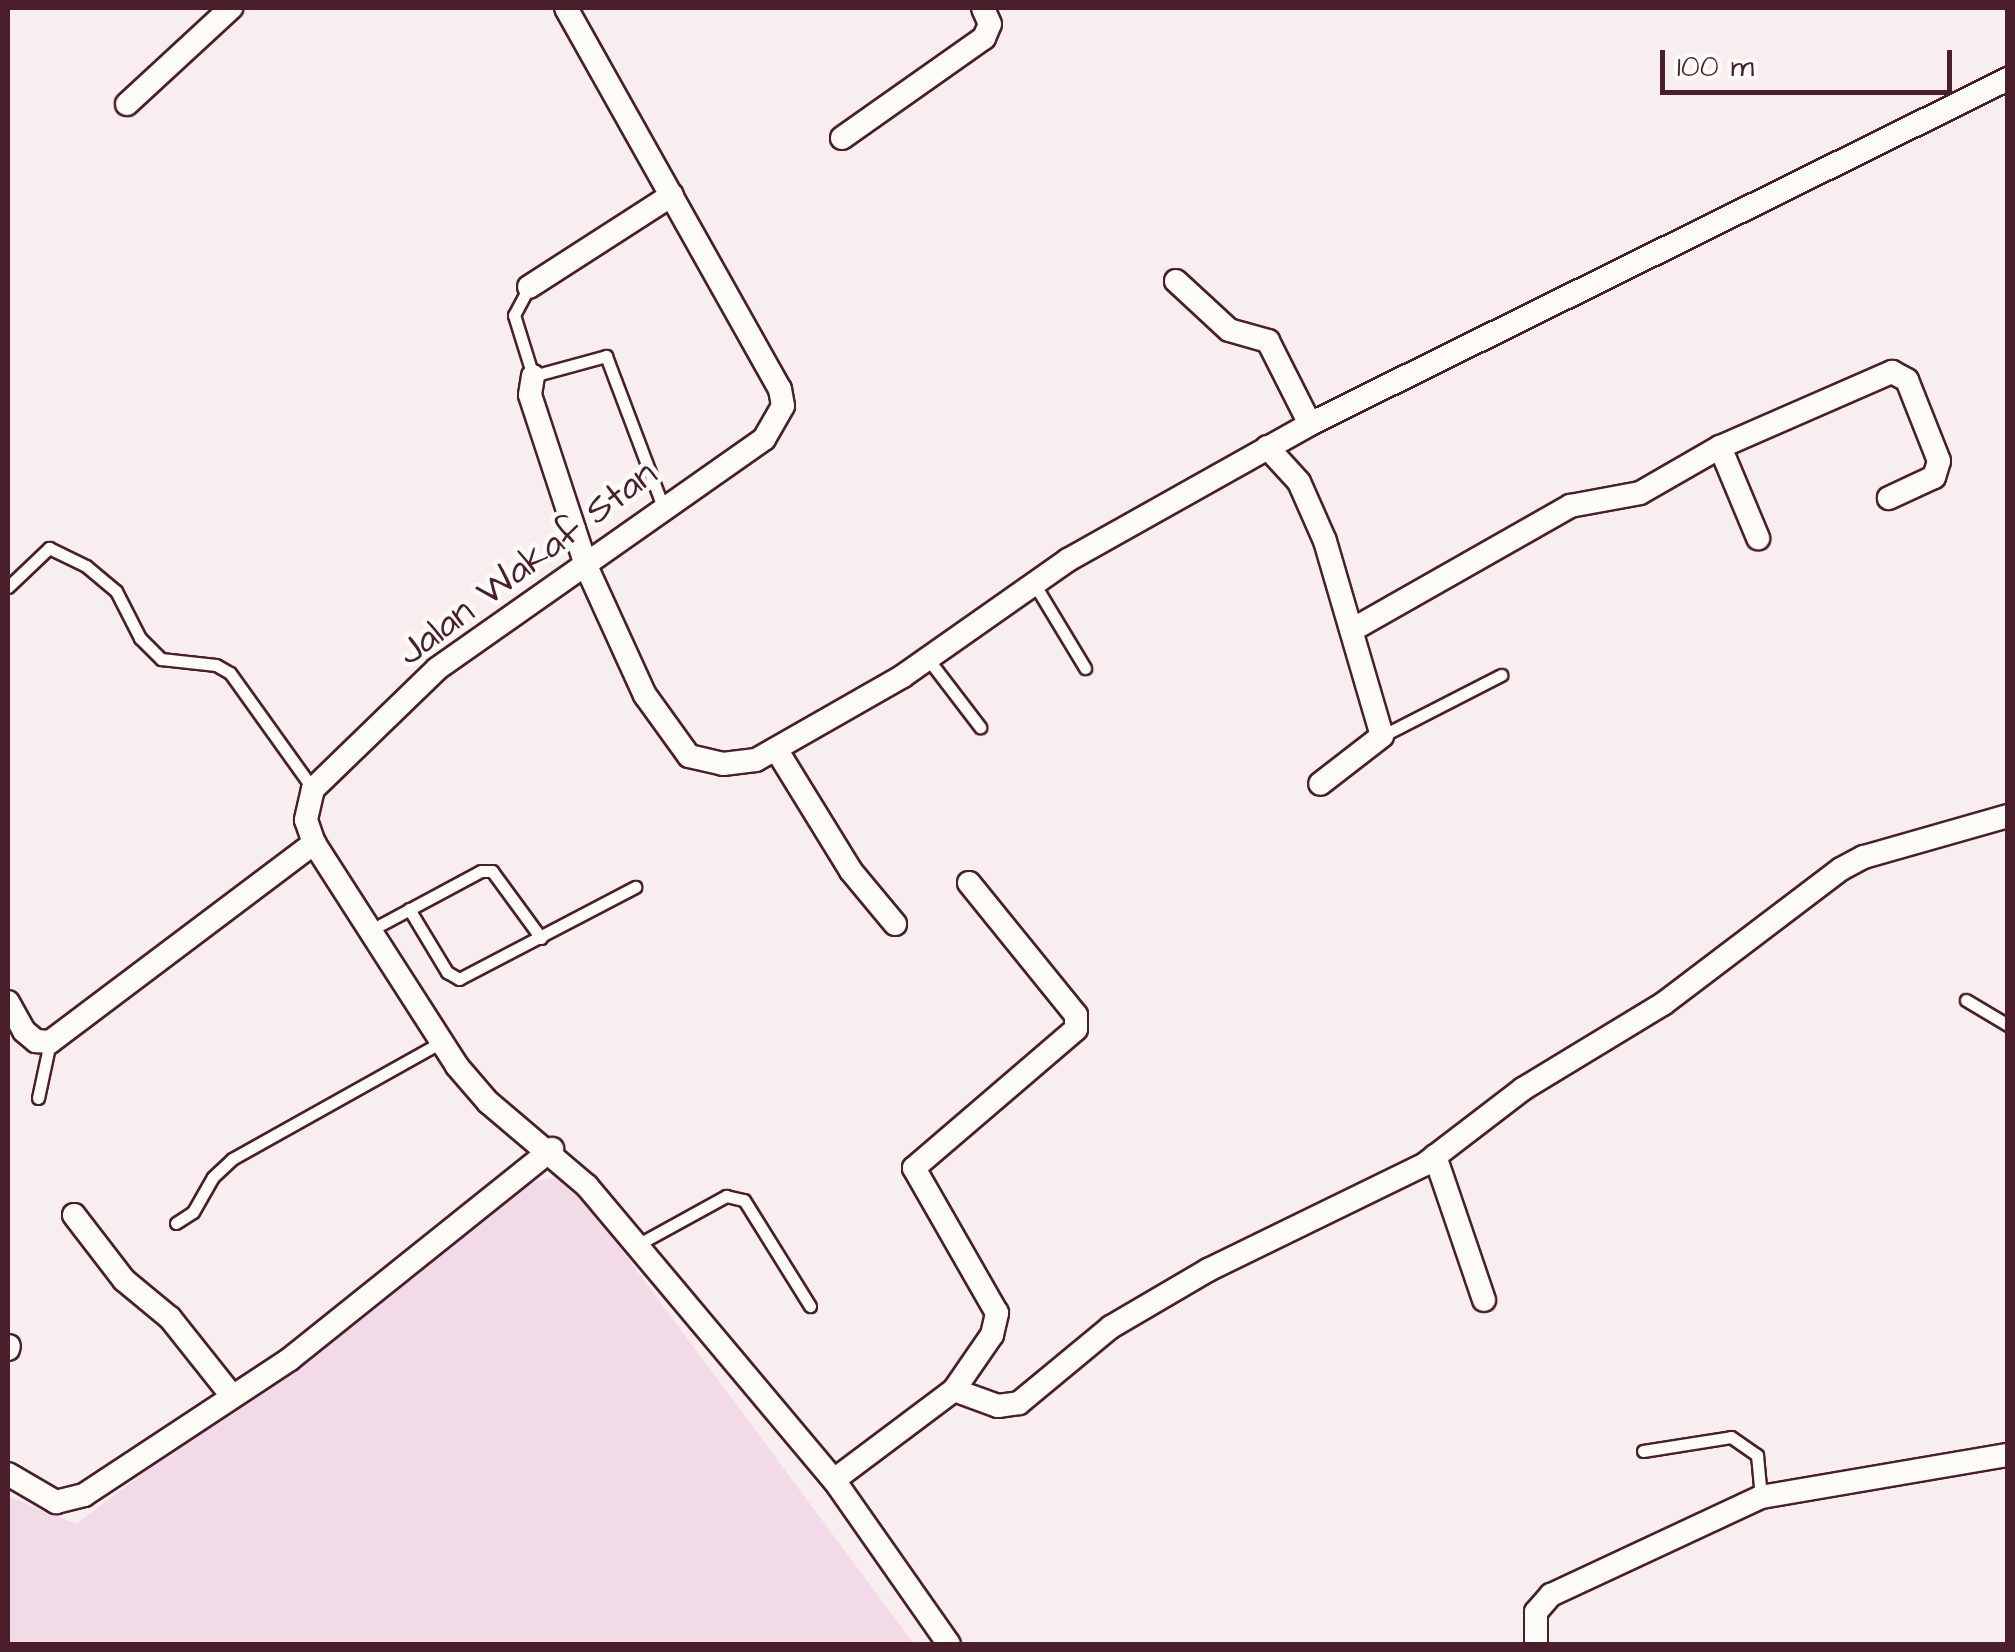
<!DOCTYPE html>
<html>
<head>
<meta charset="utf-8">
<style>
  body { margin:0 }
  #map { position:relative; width:2015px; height:1652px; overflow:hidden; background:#f8edef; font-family:"Architects Daughter",sans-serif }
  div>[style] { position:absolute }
  .built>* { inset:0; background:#f2dbe6 }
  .roads { filter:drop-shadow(2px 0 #4a1f2b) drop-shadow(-2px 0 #4a1f2b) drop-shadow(0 2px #4a1f2b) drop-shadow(0 -2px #4a1f2b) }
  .lane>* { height:11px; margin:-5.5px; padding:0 5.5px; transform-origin:5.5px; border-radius:5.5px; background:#fdfcf7 }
  .street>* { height:22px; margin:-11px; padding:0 11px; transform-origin:11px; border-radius:11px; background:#fdfcf7 }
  span { translate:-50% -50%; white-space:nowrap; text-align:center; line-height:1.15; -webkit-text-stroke:9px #fdfcf7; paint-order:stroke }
  .street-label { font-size:38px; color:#4a1f2b }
  .frame { position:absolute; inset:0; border:10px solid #4a1f2b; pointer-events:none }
  .scale { position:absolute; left:1660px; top:50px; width:292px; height:45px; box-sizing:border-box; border:5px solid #4a1f2b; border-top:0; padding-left:12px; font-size:30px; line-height:35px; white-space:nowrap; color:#4a1f2b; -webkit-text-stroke:8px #fdfcf7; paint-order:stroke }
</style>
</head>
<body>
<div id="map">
  <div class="built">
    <i style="clip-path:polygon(566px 1175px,914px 1644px,8px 1644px,8px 1496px,76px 1524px,532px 1182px)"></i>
  </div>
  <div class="roads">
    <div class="lane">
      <i style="left:529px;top:287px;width:32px;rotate:118deg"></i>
      <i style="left:514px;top:315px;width:64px;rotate:72.7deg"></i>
      <i style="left:533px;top:376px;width:76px;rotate:-15.3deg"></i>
      <i style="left:606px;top:356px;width:158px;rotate:69.3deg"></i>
      <i style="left:1035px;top:585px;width:97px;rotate:58.9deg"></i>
      <i style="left:8px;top:587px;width:57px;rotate:-43.6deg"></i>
      <i style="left:49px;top:548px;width:41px;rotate:25.9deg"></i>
      <i style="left:86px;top:566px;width:39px;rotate:40deg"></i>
      <i style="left:116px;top:591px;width:53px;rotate:62.9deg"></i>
      <i style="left:140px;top:638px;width:30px;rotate:45deg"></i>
      <i style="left:161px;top:659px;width:55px;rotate:6.2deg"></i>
      <i style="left:216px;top:665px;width:16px;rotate:30deg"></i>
      <i style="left:230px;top:673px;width:143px;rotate:54.4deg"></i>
      <i style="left:928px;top:659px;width:86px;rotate:52.6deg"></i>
      <i style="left:1382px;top:736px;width:134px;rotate:-27.1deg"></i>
      <i style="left:409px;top:909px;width:74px;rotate:58.9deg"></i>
      <i style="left:447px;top:972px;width:14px;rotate:30deg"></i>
      <i style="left:459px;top:979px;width:199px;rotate:-27.6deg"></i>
      <i style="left:371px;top:930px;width:125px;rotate:-28.2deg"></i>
      <i style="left:481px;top:871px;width:11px"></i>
      <i style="left:492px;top:871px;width:83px;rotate:53.8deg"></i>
      <i style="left:1966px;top:1000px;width:49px;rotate:30.8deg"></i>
      <i style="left:38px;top:1098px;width:57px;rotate:-77.9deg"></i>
      <i style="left:176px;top:1223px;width:20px;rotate:-33deg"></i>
      <i style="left:193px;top:1212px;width:40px;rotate:-60.3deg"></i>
      <i style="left:213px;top:1177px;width:26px;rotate:-43deg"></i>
      <i style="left:232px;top:1159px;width:240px;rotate:-29.2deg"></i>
      <i style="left:637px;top:1245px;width:102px;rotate:-28.8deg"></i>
      <i style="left:726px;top:1196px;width:18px;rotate:13deg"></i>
      <i style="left:744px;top:1200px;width:125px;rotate:58.1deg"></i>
      <i style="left:1643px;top:1451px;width:89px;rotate:-9deg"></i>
      <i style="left:1731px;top:1437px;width:32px;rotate:35deg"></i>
      <i style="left:1757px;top:1455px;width:42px;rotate:84.6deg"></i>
    </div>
    <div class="street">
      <i style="left:566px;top:8px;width:437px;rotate:60.7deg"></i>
      <i style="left:780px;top:389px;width:17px;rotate:80deg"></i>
      <i style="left:783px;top:406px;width:38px;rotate:120deg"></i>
      <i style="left:764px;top:439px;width:400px;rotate:144.9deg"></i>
      <i style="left:437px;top:669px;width:173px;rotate:135.9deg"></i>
      <i style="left:313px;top:789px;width:32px;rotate:103deg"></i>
      <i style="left:306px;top:820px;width:24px;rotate:71deg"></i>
      <i style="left:314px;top:843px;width:265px;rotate:57.3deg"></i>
      <i style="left:457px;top:1066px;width:48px;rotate:49.3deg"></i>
      <i style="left:488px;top:1102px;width:130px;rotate:40.3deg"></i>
      <i style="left:587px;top:1186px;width:384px;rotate:50deg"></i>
      <i style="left:834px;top:1480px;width:200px;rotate:55deg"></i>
      <i style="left:127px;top:104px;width:142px;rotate:-42.7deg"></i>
      <i style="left:842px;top:138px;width:174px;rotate:-35.2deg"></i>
      <i style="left:984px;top:38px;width:15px;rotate:-67deg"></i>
      <i style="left:990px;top:24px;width:17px;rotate:-114deg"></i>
      <i style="left:1176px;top:281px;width:72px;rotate:42.8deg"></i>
      <i style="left:1229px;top:330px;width:41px;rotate:15.8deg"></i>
      <i style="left:1268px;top:341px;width:93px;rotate:63.2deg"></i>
      <i style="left:529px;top:287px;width:170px;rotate:-32.8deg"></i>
      <i style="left:533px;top:376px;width:19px;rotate:99deg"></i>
      <i style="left:530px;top:395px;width:182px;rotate:71.8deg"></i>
      <i style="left:587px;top:568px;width:140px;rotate:65.5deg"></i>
      <i style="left:645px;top:695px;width:75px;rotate:54.2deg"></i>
      <i style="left:689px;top:756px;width:35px;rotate:13deg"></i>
      <i style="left:723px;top:764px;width:33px;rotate:-7deg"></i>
      <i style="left:756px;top:760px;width:169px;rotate:-29.7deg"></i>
      <i style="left:903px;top:676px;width:202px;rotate:-35.1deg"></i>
      <i style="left:1068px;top:560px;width:278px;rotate:-29.3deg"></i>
      <i style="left:1310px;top:424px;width:779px;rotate:-26.3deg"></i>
      <i style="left:1267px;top:447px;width:47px;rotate:47.6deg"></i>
      <i style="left:1299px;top:482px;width:64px;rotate:66.2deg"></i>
      <i style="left:1325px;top:541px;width:203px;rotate:73.7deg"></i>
      <i style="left:1382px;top:736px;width:78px;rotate:142.3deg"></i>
      <i style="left:1720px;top:447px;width:99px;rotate:67.3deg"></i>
      <i style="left:1352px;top:630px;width:251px;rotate:-29.6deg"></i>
      <i style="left:1570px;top:506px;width:71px;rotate:-10.5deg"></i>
      <i style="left:1640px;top:493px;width:92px;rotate:-29.9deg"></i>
      <i style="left:1720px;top:447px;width:188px;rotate:-23.6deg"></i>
      <i style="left:1892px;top:372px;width:17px;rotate:28deg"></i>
      <i style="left:1907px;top:380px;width:87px;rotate:68.4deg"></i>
      <i style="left:1939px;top:461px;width:17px;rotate:107deg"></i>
      <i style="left:1934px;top:477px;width:50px;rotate:155deg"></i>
      <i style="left:776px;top:749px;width:143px;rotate:58.4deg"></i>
      <i style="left:851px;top:871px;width:69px;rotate:50.3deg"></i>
      <i style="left:8px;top:1002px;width:33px;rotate:61deg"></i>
      <i style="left:24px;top:1031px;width:16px;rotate:40deg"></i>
      <i style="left:36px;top:1041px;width:14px;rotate:4deg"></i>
      <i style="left:50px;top:1042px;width:331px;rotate:-37deg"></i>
      <i style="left:1435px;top:1156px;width:152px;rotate:71.2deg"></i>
      <i style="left:74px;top:1215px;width:82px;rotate:52.4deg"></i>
      <i style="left:124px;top:1280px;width:60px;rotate:39.6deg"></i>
      <i style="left:170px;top:1318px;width:100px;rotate:51.5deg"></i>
      <i style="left:8px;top:1349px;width:3px;rotate:-72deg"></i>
      <i style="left:954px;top:1390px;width:67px;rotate:-55.4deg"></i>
      <i style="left:992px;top:1335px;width:23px;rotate:-77deg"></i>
      <i style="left:997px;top:1313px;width:167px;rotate:-119.8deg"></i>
      <i style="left:914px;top:1168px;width:213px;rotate:-40.6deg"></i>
      <i style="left:1076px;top:1029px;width:14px;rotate:-90deg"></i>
      <i style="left:1076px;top:1015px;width:170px;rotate:-129deg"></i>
      <i style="left:8px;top:1474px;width:56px;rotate:30.3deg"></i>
      <i style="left:56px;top:1502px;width:29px;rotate:-14deg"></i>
      <i style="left:84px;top:1495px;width:247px;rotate:-33.4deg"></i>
      <i style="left:290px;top:1359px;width:336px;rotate:-38.7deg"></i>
      <i style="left:834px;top:1480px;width:150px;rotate:-36.9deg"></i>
      <i style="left:954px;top:1390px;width:47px;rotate:20deg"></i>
      <i style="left:998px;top:1406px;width:21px;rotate:-8deg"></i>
      <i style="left:1019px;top:1403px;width:119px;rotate:-39.6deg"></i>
      <i style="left:1111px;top:1327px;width:113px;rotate:-30.4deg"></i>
      <i style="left:1208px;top:1270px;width:242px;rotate:-26deg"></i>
      <i style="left:1425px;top:1164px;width:123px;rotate:-37.4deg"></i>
      <i style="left:1523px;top:1089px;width:164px;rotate:-31.3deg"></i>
      <i style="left:1663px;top:1004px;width:223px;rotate:-37.2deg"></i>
      <i style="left:1841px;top:869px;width:26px;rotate:-28deg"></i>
      <i style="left:1864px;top:857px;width:150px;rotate:-15.9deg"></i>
      <i style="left:1536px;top:1644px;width:32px;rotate:-90deg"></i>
      <i style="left:1536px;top:1612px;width:23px;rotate:-49deg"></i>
      <i style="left:1551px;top:1595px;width:232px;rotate:-25deg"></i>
      <i style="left:1761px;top:1497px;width:251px;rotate:-9.7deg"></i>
    </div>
  </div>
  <div class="street-label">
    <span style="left:528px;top:564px;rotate:-37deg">Jalan Wakaf Stan</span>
  </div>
  <div class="frame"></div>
  <div class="scale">100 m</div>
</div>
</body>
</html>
